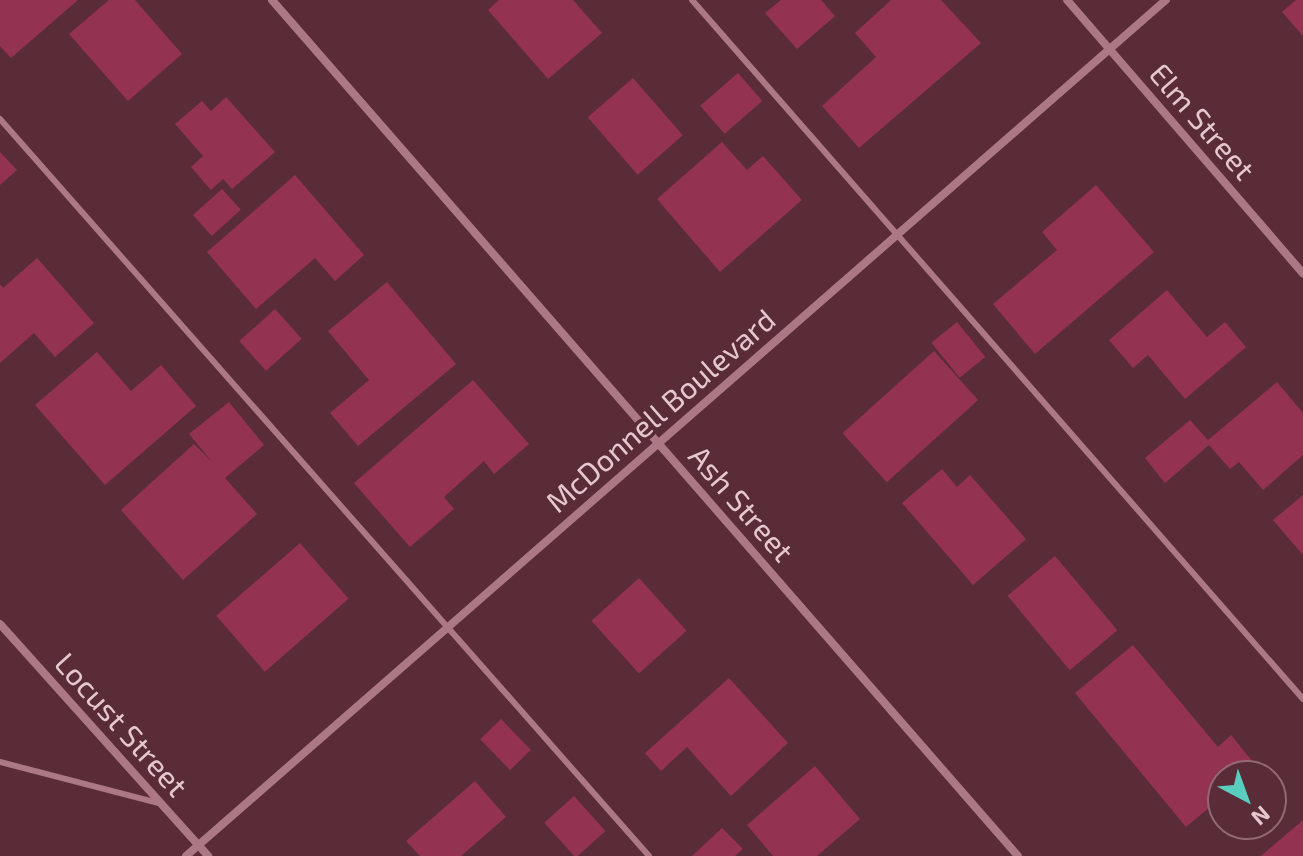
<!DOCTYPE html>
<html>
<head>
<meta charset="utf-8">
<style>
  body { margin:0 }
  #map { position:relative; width:1303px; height:856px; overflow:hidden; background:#5a2c38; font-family:"Exo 2",sans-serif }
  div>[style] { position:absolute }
  .building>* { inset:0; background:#943252; transform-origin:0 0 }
  .lane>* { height:6px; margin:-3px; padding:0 3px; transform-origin:3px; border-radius:3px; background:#ad7885 }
  .street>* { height:8px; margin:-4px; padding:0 4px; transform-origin:4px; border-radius:4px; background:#ad7885 }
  span { translate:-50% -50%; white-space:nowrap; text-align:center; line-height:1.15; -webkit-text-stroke:7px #5a2c38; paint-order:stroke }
  .street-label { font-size:30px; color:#e6c8cf }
  .north { position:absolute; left:1207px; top:760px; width:80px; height:80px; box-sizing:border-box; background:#5a2c38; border:2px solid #926a74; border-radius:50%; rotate:139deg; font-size:22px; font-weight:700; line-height:32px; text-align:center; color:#e6c8cf }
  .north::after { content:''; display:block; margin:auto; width:28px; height:36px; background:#59cebf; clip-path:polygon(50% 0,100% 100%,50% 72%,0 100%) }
</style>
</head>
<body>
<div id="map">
  <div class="building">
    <i style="clip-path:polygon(0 0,78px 0,11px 58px,0 46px)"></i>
    <i style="clip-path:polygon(109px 0,135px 0,182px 54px,128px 101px,69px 34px)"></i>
    <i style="clip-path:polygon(499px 0,573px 0,602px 33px,548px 79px,488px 10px)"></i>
    <i style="clip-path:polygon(781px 0,821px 0,835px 16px,797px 49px,765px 13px)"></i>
    <i style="clip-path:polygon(891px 0,941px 0,981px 43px,859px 148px,822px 106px,876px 57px,855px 33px)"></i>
    <i style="clip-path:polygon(1296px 0,1303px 0,1303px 36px,1282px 12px)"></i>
    <i style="left:738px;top:73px;width:37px;height:50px;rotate:49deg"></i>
    <i style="left:633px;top:78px;width:76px;height:60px;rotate:49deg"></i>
    <i style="clip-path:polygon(226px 97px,275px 152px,232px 189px,223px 179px,211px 190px,191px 167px,203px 156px,175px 124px,202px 101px,211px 111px)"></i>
    <i style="clip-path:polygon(722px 142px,747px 170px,763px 156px,802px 200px,720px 272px,657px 199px)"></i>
    <i style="clip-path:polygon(0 152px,17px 170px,0 185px)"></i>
    <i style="clip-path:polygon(295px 175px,364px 255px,335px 281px,315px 258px,256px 309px,207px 252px)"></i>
    <i style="clip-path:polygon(1096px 185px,1154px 252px,1035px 354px,993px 304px,1057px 250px,1042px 232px)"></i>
    <i style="left:222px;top:189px;width:28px;height:39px;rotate:48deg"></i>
    <i style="clip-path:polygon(37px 258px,94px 323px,55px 357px,34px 333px,0 363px,0 284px,3px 288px)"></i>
    <i style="clip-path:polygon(387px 282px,456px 364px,358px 446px,330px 413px,369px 380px,328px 331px)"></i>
    <i style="clip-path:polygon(1167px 290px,1207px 337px,1225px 322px,1246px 347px,1185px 399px,1148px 355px,1133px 368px,1109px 340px)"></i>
    <i style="left:275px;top:309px;width:40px;height:48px;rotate:48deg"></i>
    <i style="left:957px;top:322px;width:45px;height:33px;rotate:51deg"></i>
    <i style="left:934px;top:351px;width:66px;height:123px;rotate:48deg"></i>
    <i style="clip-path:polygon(97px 352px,131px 391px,161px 365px,196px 406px,105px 485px,35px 405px)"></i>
    <i style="clip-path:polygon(473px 380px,529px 444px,494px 474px,484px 461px,444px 497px,454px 509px,410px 547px,354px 483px)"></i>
    <i style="clip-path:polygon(1277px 382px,1303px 413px,1303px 455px,1263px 490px,1239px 462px,1230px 469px,1209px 445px,1165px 483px,1145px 458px,1190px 420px,1208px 440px)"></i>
    <i style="clip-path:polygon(229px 402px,264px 445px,225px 478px,257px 514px,183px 580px,121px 510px,194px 444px,212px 462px,189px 434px)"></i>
    <i style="clip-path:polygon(942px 469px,957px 487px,970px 475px,1026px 539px,973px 585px,902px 503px)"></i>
    <i style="clip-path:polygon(1303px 495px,1303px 555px,1273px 520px)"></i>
    <i style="left:300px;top:543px;width:74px;height:111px;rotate:49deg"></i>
    <i style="left:1055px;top:556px;width:97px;height:62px;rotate:50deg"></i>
    <i style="left:639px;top:578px;width:71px;height:64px;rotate:48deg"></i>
    <i style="clip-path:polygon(1133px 645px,1218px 747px,1231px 735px,1257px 767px,1247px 776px,1223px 776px,1223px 796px,1186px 827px,1075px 693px)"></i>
    <i style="clip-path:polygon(729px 678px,788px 743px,731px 796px,687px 747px,661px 771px,645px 753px)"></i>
    <i style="left:501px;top:719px;width:43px;height:29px;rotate:46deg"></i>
    <i style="clip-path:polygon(815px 766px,860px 819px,817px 856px,773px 856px,747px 825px)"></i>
    <i style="clip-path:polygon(475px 781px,506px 817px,461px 856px,420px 856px,406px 841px)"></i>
    <i style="left:574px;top:796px;width:47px;height:40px;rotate:48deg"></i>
    <i style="clip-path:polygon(1303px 820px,1303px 856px,1261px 856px)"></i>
    <i style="clip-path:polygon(722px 828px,743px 849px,735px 856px,692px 856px)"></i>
  </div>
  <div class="lane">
    <i style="left:692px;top:0;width:928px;rotate:48.84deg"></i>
    <i style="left:0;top:119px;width:982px;rotate:48.63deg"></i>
    <i style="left:0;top:762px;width:164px;rotate:14.5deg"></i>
  </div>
  <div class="street">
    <i style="left:272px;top:0;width:1135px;rotate:48.93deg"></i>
    <i style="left:1067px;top:0;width:361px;rotate:49.2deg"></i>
    <i style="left:0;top:624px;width:312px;rotate:48.1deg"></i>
    <i style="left:186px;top:856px;width:1301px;rotate:-41.14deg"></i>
  </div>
  <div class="street-label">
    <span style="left:1203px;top:121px;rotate:49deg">Elm Street</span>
    <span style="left:660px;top:410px;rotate:-41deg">McDonnell Boulevard</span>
    <span style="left:742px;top:503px;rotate:49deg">Ash Street</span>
    <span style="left:122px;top:724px;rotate:48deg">Locust Street</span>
  </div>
  <div class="north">N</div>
</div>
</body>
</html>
